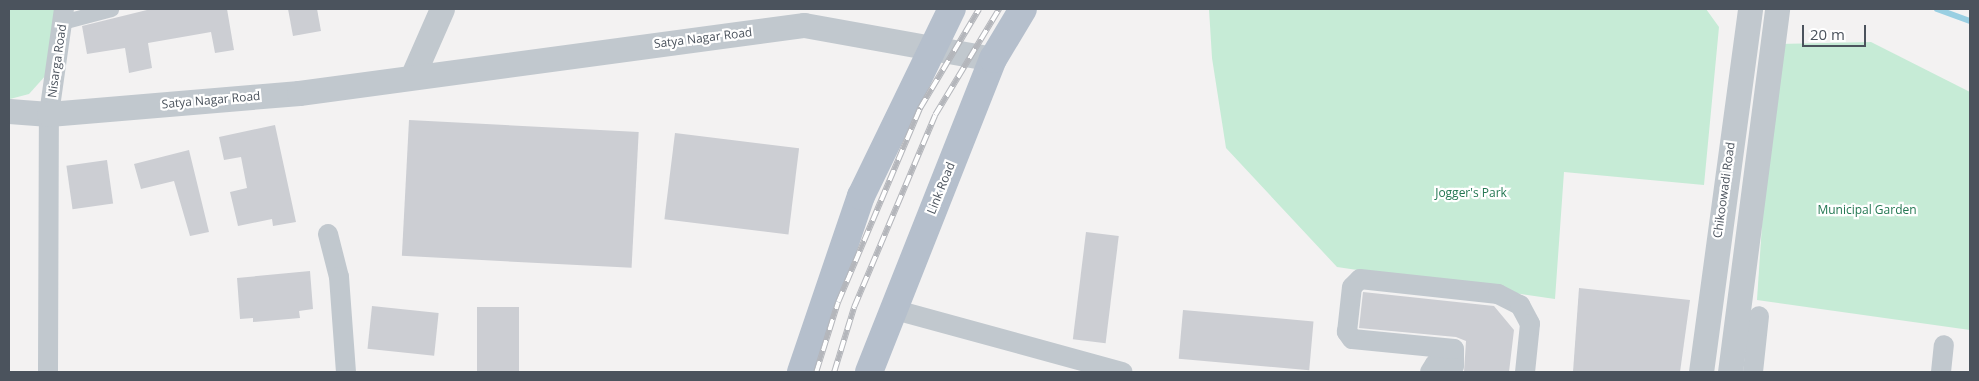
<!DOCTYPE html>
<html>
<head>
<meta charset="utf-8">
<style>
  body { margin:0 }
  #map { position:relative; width:1979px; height:381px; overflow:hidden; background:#f3f2f2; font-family:"Open Sans",sans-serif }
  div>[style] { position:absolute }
  .green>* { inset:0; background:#c6ebd6 }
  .stream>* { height:6px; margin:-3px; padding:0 3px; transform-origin:3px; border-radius:3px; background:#99cfe2 }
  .building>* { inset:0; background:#ccced3; transform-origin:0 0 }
  .pedestrian>* { height:15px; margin:-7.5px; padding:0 7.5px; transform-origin:7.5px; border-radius:7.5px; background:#c1c8ce }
  .minor>* { height:20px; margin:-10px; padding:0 10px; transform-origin:10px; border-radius:10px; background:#c1c8ce }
  .tertiary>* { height:25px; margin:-12.5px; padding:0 12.5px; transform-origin:12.5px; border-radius:12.5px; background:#c1c8ce }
  .primary>* { height:28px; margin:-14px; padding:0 14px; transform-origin:14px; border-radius:14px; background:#b5bfcc }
  .rail>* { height:5.5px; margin-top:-2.75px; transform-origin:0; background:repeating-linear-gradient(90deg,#fff 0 11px,#b4b6bb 0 22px); box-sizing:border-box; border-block:1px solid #b4b6bb }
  span { translate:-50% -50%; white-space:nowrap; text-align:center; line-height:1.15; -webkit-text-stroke:4.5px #fff; paint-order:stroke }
  .street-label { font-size:12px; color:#4b535d }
  .park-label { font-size:12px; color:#237752 }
  .frame { position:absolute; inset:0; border:10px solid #4b535d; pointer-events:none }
  .scale { position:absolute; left:1802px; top:25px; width:64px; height:22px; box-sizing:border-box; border:2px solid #4b535d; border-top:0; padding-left:6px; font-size:15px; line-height:18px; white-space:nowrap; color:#4b535d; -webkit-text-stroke:4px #fff; paint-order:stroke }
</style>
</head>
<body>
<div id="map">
  <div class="green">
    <i style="clip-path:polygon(9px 9px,56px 9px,47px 74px,29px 94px,10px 99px)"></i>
    <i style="clip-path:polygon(1209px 9px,1706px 9px,1719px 27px,1704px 185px,1564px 172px,1555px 299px,1337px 267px,1226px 148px,1212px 58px)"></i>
    <i style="clip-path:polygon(1871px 42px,1970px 92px,1970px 330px,1757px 300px,1774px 44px)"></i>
  </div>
  <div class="stream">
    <i style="left:1937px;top:9px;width:35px;rotate:20deg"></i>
  </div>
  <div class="building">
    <i style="clip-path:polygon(151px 9px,227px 9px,234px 50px,215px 53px,211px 32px,148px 43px,152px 68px,129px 73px,125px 48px,87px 54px,82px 26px)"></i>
    <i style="clip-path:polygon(288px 9px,317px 9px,321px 31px,293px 36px)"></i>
    <i style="left:409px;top:120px;width:230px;height:136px;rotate:3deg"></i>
    <i style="clip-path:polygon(275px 125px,296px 222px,273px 226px,272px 219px,238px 226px,230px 192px,247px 188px,241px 157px,224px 160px,219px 137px)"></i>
    <i style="left:675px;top:133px;width:125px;height:87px;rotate:7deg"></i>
    <i style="clip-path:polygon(189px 150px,209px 232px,190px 236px,174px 181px,141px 189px,134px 164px)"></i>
    <i style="left:107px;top:160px;width:44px;height:41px;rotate:82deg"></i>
    <i style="left:1086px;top:232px;width:33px;height:108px;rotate:7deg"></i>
    <i style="clip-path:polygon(310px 271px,313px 309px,299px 311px,300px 318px,253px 322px,253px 318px,240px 319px,237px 278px)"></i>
    <i style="clip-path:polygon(1579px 288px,1690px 300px,1680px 372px,1573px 372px)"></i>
    <i style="clip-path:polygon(1363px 292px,1494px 306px,1514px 330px,1509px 372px,1464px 372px,1466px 341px,1456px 337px,1359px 328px)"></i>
    <i style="left:372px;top:306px;width:67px;height:43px;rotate:6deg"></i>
    <i style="left:477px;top:307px;width:42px;height:65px"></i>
    <i style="left:1183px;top:310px;width:131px;height:49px;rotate:5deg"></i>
  </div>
  <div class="pedestrian">
    <i style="left:62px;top:22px;width:51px;rotate:-14.9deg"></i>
  </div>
  <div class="minor">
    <i style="left:328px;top:234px;width:44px;rotate:75.7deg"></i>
    <i style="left:339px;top:277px;width:95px;rotate:85.8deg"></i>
    <i style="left:892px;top:309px;width:239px;rotate:15.3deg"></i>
    <i style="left:48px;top:372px;width:258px;rotate:-89.8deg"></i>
    <i style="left:49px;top:114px;width:106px;rotate:-81.9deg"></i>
    <i style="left:1430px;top:372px;width:9px;rotate:-58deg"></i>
    <i style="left:1435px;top:364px;width:19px;rotate:6deg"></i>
    <i style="left:1454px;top:366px;width:17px;rotate:-90deg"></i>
    <i style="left:1454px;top:349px;width:102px;rotate:-174.4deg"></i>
    <i style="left:1352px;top:339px;width:9px;rotate:-126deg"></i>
    <i style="left:1347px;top:332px;width:45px;rotate:-83.7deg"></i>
    <i style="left:1352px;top:287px;width:11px;rotate:-45deg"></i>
    <i style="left:1360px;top:279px;width:139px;rotate:6.2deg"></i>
    <i style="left:1498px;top:294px;width:25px;rotate:27deg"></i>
    <i style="left:1520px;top:305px;width:21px;rotate:62deg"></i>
    <i style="left:1530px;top:324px;width:48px;rotate:95.9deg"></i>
    <i style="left:1753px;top:372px;width:56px;rotate:-83.9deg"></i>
    <i style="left:1941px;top:372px;width:27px;rotate:-84deg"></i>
  </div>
  <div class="tertiary">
    <i style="left:413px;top:75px;width:72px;rotate:-66.3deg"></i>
    <i style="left:9px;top:111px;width:40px;rotate:4.3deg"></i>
    <i style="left:49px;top:114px;width:251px;rotate:-4.8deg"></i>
    <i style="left:299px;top:93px;width:510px;rotate:-7.67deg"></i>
    <i style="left:804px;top:25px;width:192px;rotate:10.2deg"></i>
    <i style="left:1701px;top:372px;width:366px;rotate:-82.3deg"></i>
    <i style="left:1730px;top:372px;width:366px;rotate:-82.6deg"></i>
  </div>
  <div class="primary">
    <i style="left:801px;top:372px;width:186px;rotate:-71.2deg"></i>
    <i style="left:861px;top:196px;width:208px;rotate:-64.1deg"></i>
    <i style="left:869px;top:372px;width:337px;rotate:-68.4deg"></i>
    <i style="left:993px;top:59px;width:58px;rotate:-59deg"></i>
  </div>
  <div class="rail">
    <i style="left:816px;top:372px;width:73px;rotate:-72.6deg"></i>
    <i style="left:838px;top:302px;width:211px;rotate:-67.1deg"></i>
    <i style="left:920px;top:108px;width:115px;rotate:-59.2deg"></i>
    <i style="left:834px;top:372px;width:68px;rotate:-72.9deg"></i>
    <i style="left:854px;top:307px;width:208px;rotate:-67.1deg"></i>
    <i style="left:935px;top:115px;width:124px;rotate:-58.9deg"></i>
  </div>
  <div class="street-label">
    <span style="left:703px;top:38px;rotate:-7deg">Satya Nagar Road</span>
    <span style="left:57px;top:61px;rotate:-82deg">Nisarga Road</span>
    <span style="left:211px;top:100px;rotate:-5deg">Satya Nagar Road</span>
    <span style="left:941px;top:188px;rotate:-68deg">Link Road</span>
    <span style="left:1724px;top:190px;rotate:-82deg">Chikoowadi Road</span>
  </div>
  <div class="park-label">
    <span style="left:1471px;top:193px">Jogger's Park</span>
    <span style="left:1867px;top:210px">Municipal Garden</span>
  </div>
  <div class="frame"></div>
  <div class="scale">20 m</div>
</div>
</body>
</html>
